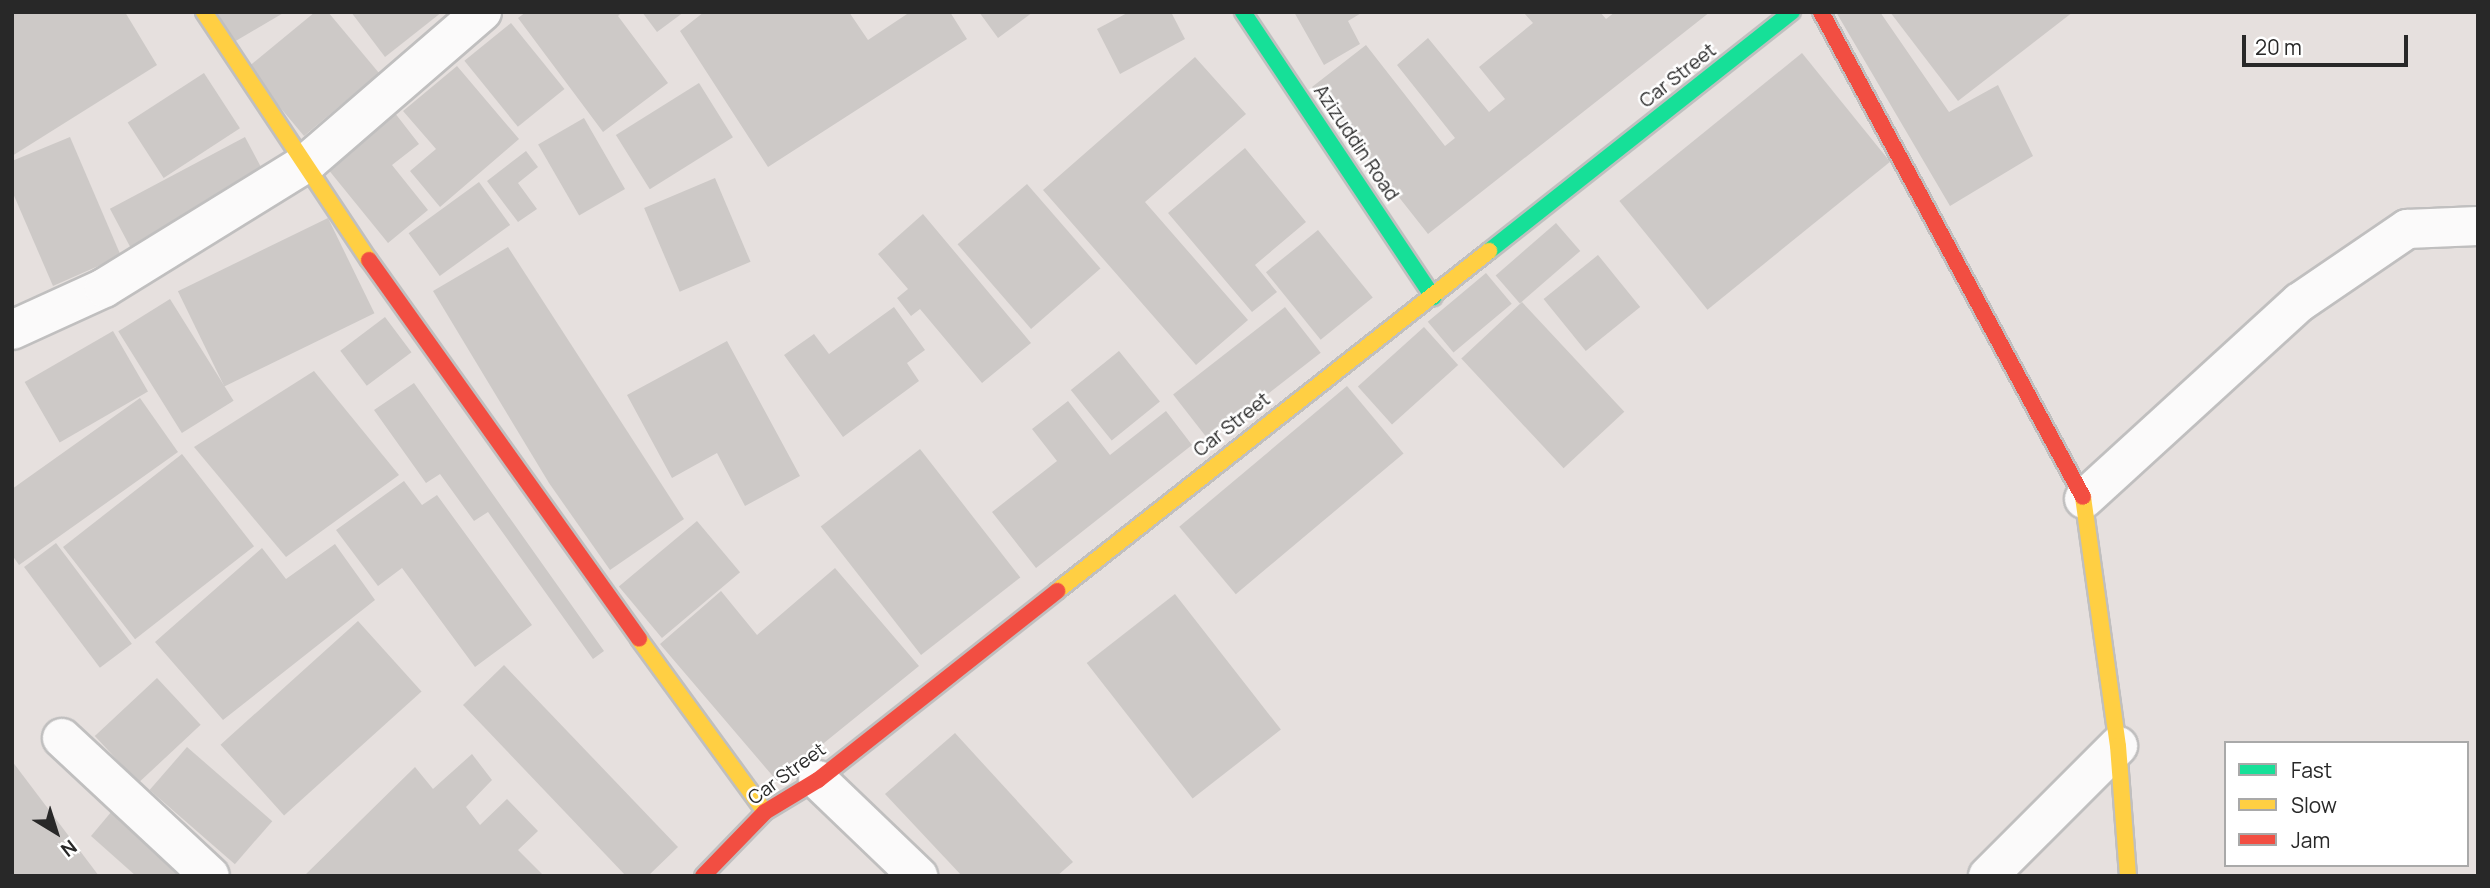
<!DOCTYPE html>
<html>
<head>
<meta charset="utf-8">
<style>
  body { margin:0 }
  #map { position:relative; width:2490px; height:888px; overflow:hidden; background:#e6e0de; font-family:Manrope,sans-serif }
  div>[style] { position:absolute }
  .building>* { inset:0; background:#cdc9c7; transform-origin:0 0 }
  .roads { filter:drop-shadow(2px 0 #c0bfbf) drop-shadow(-2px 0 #c0bfbf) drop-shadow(0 2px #c0bfbf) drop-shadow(0 -2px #c0bfbf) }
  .street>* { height:38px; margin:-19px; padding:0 19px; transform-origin:19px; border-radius:19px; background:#fbfafa }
  .fast>* { height:16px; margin:-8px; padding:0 8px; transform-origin:8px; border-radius:8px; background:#16e098 }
  .slow>* { height:16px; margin:-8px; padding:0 8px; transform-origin:8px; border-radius:8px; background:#ffcf43 }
  .jam>* { height:16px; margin:-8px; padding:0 8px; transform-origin:8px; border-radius:8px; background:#f24e42 }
  span { translate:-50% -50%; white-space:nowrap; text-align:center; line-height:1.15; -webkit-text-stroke:5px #fff; paint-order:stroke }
  .street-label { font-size:19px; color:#282828 }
  .frame { position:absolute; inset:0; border:14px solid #282828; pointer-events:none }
  .legend { position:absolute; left:2224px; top:741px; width:245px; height:126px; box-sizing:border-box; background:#fff; border:2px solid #a9a9a9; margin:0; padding:9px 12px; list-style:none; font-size:21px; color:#282828 }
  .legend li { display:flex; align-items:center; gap:14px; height:35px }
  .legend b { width:35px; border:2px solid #a9a9a9 }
  .north { position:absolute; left:21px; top:797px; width:70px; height:70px; -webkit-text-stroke:5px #fff; paint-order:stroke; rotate:142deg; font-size:19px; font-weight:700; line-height:28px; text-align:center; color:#282828 }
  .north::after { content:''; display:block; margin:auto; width:24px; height:32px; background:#282828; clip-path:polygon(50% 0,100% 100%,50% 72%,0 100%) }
  .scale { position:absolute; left:2242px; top:35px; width:166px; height:32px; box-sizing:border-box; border:4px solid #282828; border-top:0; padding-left:9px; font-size:21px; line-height:24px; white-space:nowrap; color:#282828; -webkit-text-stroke:5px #fff; paint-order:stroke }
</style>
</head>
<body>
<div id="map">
  <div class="building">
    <i style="clip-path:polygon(12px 12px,125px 12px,157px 65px,12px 156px)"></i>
    <i style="clip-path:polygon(217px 12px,285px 12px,234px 42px)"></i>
    <i style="clip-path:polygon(315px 12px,328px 12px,379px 73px,304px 136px,247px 68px)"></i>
    <i style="clip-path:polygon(351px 12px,442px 12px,385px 57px)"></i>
    <i style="clip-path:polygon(526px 12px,622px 12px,618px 16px,668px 83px,603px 132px,518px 18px)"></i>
    <i style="clip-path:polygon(642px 12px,684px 12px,657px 32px)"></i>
    <i style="clip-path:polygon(704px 12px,849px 12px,868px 40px,910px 12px,950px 12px,967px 39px,768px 167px,680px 31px)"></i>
    <i style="clip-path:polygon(979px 12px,1033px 12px,998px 38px)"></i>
    <i style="clip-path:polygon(1129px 12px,1171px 12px,1185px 39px,1120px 74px,1097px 29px)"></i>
    <i style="clip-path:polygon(1294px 12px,1363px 12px,1348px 21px,1360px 44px,1324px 65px)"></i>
    <i style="clip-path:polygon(1523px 12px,1600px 12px,1606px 19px,1615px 12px,1710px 12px,1428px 234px,1312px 87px,1366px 45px,1445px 146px,1455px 138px,1397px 65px,1428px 38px,1489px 112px,1505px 99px,1479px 67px,1533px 23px)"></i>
    <i style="clip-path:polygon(1836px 12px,1880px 12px,1949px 112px,1998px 85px,2033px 156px,1950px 206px)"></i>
    <i style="clip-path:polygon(1890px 12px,2073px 12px,1958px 101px)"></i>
    <i style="left:511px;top:23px;width:85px;height:60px;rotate:51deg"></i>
    <i style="left:1802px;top:53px;width:140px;height:235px;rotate:51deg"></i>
    <i style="clip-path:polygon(1195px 57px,1246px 114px,1145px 202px,1248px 320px,1196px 365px,1043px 190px)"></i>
    <i style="clip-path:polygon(457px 66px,519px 139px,440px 207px,410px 171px,436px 149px,403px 111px)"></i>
    <i style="left:204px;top:73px;width:66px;height:91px;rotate:57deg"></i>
    <i style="left:699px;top:83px;width:64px;height:98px;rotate:58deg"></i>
    <i style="clip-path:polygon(391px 108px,419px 144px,392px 165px,428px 210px,388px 243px,323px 163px)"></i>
    <i style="left:584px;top:118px;width:82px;height:53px;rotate:60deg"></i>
    <i style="clip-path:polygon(70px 137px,121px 256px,53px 286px,12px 191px,12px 161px)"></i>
    <i style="left:245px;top:137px;width:47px;height:153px;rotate:62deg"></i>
    <i style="clip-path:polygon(1245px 148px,1306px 222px,1255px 265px,1277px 292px,1252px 312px,1168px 213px)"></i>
    <i style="clip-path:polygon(526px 151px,538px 167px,518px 183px,537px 209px,518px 222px,487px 181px)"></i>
    <i style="left:715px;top:178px;width:91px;height:77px;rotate:67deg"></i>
    <i style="left:479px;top:182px;width:53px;height:87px;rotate:54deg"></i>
    <i style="left:1027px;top:184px;width:112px;height:92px;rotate:49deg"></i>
    <i style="clip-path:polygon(923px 214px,1031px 343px,982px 383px,920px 309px,911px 316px,897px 298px,908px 289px,878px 254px)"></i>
    <i style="left:328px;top:218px;width:106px;height:167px;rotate:64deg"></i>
    <i style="left:1556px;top:223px;width:37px;height:80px;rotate:49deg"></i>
    <i style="left:1318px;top:230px;width:87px;height:67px;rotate:51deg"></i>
    <i style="clip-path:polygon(508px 247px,684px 519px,610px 570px,549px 483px,433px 291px)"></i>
    <i style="left:1598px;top:255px;width:67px;height:70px;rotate:51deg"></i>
    <i style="left:1486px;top:273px;width:40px;height:76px;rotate:50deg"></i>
    <i style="left:170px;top:299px;width:120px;height:61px;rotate:58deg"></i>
    <i style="left:1522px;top:302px;width:150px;height:83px;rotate:47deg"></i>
    <i style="clip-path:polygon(894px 307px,925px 350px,907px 363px,919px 381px,843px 437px,784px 355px,814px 334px,829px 354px)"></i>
    <i style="left:1285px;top:307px;width:58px;height:142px;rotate:52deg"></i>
    <i style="left:385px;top:317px;width:44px;height:56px;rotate:53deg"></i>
    <i style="left:1424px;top:327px;width:51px;height:89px;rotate:48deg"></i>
    <i style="left:113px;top:331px;width:70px;height:102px;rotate:60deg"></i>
    <i style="clip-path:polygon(727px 341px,800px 476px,745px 506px,717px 453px,672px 478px,627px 395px)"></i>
    <i style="left:1119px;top:351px;width:65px;height:62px;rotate:51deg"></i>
    <i style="clip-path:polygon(314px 371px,399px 475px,286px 557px,194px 447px)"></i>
    <i style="clip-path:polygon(414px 383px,604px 651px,593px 659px,488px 512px,474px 521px,440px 474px,426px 483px,374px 410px)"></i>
    <i style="left:1347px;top:386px;width:88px;height:219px;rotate:50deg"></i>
    <i style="clip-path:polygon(140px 398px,178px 452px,19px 565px,12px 555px,12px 489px)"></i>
    <i style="clip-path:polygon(1068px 401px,1110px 455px,1166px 411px,1192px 445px,1036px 568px,992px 512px,1057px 461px,1032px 429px)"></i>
    <i style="left:920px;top:449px;width:163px;height:126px;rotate:52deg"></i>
    <i style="left:182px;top:454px;width:117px;height:151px;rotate:52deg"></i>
    <i style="clip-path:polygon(404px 481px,422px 505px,437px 495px,532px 625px,475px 667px,402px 568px,378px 586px,336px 530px)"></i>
    <i style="left:697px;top:521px;width:67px;height:102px;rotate:50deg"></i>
    <i style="left:56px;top:543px;width:126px;height:40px;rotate:53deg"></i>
    <i style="clip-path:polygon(335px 544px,375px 600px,223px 720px,155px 642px,262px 548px,286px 579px)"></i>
    <i style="clip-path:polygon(835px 568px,919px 666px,777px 781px,660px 644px,721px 591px,757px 635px)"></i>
    <i style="left:1175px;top:594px;width:172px;height:112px;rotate:52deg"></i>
    <i style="left:358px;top:621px;width:95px;height:185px;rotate:48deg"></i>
    <i style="clip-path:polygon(504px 665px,678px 847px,648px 876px,626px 876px,463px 705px)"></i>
    <i style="left:157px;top:678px;width:64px;height:85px;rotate:47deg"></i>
    <i style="clip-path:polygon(955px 733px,1073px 862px,1057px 876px,962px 876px,885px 794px)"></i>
    <i style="left:187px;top:747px;width:113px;height:57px;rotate:41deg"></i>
    <i style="clip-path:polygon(472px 754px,492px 780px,466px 807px,480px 825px,507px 799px,538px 831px,518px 850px,544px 876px,304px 876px,415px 767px,433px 789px)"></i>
    <i style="clip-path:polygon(12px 761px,99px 876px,12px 876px)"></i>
    <i style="clip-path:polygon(112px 811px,185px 876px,136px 876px,91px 836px)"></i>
  </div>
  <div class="roads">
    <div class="street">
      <i style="left:12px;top:330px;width:101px;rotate:-24.5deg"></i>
      <i style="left:104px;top:288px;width:240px;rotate:-31.7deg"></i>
      <i style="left:308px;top:162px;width:230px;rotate:-40.8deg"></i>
      <i style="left:2084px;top:499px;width:292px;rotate:-42.4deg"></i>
      <i style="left:2300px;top:302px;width:130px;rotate:-34.3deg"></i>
      <i style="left:2407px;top:229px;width:71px;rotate:-2.4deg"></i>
      <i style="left:62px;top:738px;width:202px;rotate:43deg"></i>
      <i style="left:818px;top:780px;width:139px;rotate:43.8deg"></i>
      <i style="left:1988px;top:876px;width:184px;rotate:-45deg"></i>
    </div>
    <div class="fast">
      <i style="left:1243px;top:12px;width:343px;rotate:56.3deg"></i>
      <i style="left:1489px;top:251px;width:386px;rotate:-38.3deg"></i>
    </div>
    <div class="slow">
      <i style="left:204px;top:12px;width:298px;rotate:56.4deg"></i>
      <i style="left:2083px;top:497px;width:251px;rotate:82deg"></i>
      <i style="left:2118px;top:746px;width:130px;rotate:85.6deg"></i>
      <i style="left:1057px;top:591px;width:550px;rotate:-38.2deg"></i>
      <i style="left:639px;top:639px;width:214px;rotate:53.9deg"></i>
    </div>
    <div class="jam">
      <i style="left:1821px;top:12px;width:551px;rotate:61.62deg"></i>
      <i style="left:369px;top:260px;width:465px;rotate:54.5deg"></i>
      <i style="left:703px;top:876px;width:89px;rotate:-45.9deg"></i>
      <i style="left:765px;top:812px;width:62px;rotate:-31.1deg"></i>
      <i style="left:818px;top:780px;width:305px;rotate:-38.3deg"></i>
    </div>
  </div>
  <div class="street-label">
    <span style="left:1678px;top:76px;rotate:-38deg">Car Street</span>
    <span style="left:1356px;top:143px;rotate:56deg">Azizuddin Road</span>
    <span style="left:1232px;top:425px;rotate:-38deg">Car Street</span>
    <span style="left:787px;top:774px;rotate:-36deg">Car Street</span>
  </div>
  <div class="frame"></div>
  <ul class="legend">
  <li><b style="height:9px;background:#16e098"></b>Fast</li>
  <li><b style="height:9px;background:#ffcf43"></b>Slow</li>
  <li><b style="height:9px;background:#f24e42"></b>Jam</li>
  </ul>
  <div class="north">N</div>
  <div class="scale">20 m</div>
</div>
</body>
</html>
